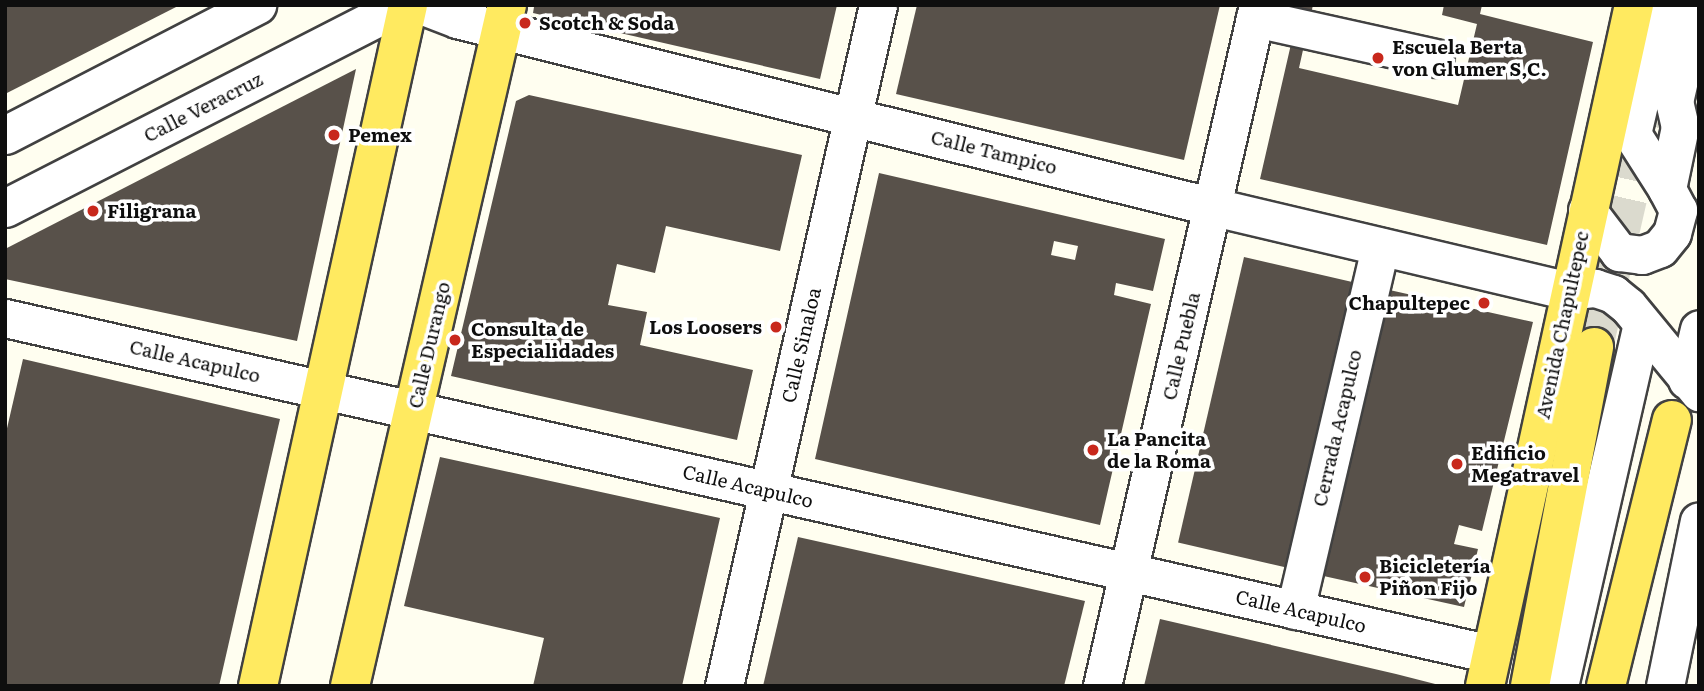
<!DOCTYPE html>
<html>
<head>
<meta charset="utf-8">
<style>
  body { margin:0 }
  #map { position:relative; width:1704px; height:691px; overflow:hidden; background:#fffef0; font-family:Literata,serif }
  div>[style] { position:absolute }
  .building>* { inset:0; background:#58514a; transform-origin:0 0 }
  .major-tunnel>* { height:38px; margin-top:-19px; transform-origin:0; background:repeating-linear-gradient(90deg,#dbdace 0 38px,transparent 0 57px) }
  .roads { filter:drop-shadow(2px 0 #414141) drop-shadow(-2px 0 #414141) drop-shadow(0 2px #414141) drop-shadow(0 -2px #414141) }
  .minor>* { height:37px; margin:-18.5px; padding:0 18.5px; transform-origin:18.5px; border-radius:18.5px; background:#fff }
  .major>* { height:38px; margin:-19px; padding:0 19px; transform-origin:19px; border-radius:19px; background:#ffea60 }
  .dots>* { width:19px; height:19px; translate:-50% -50%; box-sizing:border-box; border:4px solid #fff; border-radius:50% }
  span { translate:-50% -50%; white-space:nowrap; text-align:center; line-height:1.15; -webkit-text-stroke:7px #fff; paint-order:stroke }
  .poi-label { font-size:19px; color:#0e0e0e; font-weight:700 }
  .left { translate:0 -50%; text-align:left }
  .right { translate:-100% -50%; text-align:right }
  .street-label { font-size:19px; color:#0e0e0e }
  .frame { position:absolute; inset:0; border:7px solid #0e0e0e; pointer-events:none }
</style>
</head>
<body>
<div id="map">
  <div class="building">
    <i style="clip-path:polygon(5px 5px,180px 5px,5px 94px)"></i>
    <i style="clip-path:polygon(544px 5px,837px 5px,820px 79px,533px 13px,534px 7px)"></i>
    <i style="clip-path:polygon(917px 5px,1220px 5px,1184px 160px,896px 94px)"></i>
    <i style="clip-path:polygon(1300px 5px,1313px 5px,1299px 68px,1458px 105px,1477px 24px,1442px 15px,1444px 5px,1482px 5px,1480px 14px,1593px 42px,1547px 245px,1260px 179px)"></i>
    <i style="clip-path:polygon(356px 69px,297px 341px,5px 279px,5px 249px)"></i>
    <i style="clip-path:polygon(529px 95px,802px 155px,780px 251px,666px 226px,655px 273px,617px 264px,608px 305px,647px 312px,640px 345px,753px 370px,737px 440px,451px 376px,516px 101px)"></i>
    <i style="clip-path:polygon(evenodd,879px 173px,1165px 239px,1153px 291px,1116px 283px,1114px 295px,1151px 304px,1100px 525px,815px 459px,879px 173px,1054px 241px,1078px 246px,1075px 260px,1051px 255px,1054px 241px)"></i>
    <i style="left:1244px;top:257px;width:120px;height:293px;rotate:13deg"></i>
    <i style="clip-path:polygon(1385px 289px,1533px 322px,1482px 531px,1459px 525px,1454px 544px,1478px 549px,1464px 607px,1319px 575px)"></i>
    <i style="clip-path:polygon(23px 359px,280px 419px,219px 686px,5px 686px,5px 437px)"></i>
    <i style="clip-path:polygon(440px 457px,720px 518px,682px 686px,533px 686px,544px 638px,404px 606px)"></i>
    <i style="clip-path:polygon(798px 537px,1085px 601px,1064px 686px,763px 686px)"></i>
    <i style="clip-path:polygon(1160px 619px,1396px 674px,1443px 686px,1144px 686px)"></i>
  </div>
  <div class="major-tunnel">
    <i style="left:1594px;top:347px;width:233px;rotate:-77.1deg"></i>
  </div>
  <div class="roads">
    <div class="minor">
      <i style="left:421px;top:5px;width:39px;rotate:21deg"></i>
      <i style="left:457px;top:19px;width:780px;rotate:13.95deg"></i>
      <i style="left:1214px;top:207px;width:365px;rotate:13.3deg"></i>
      <i style="left:1569px;top:291px;width:26px;rotate:-7deg"></i>
      <i style="left:1595px;top:288px;width:19px;rotate:18deg"></i>
      <i style="left:1613px;top:294px;width:19px;rotate:39deg"></i>
      <i style="left:1628px;top:306px;width:112px;rotate:50.5deg"></i>
      <i style="left:1662px;top:5px;width:132px;rotate:103.1deg"></i>
      <i style="left:1632px;top:134px;width:65px;rotate:57.5deg"></i>
      <i style="left:1255px;top:18px;width:184px;rotate:12.5deg"></i>
      <i style="left:5px;top:135px;width:284px;rotate:-27.3deg"></i>
      <i style="left:5px;top:208px;width:445px;rotate:-27.1deg"></i>
      <i style="left:1587px;top:210px;width:53px;rotate:52.7deg"></i>
      <i style="left:1619px;top:252px;width:23px;rotate:7deg"></i>
      <i style="left:1642px;top:255px;width:19px;rotate:-21deg"></i>
      <i style="left:1660px;top:248px;width:19px;rotate:-51deg"></i>
      <i style="left:1672px;top:233px;width:24px;rotate:-75deg"></i>
      <i style="left:1678px;top:210px;width:24px;rotate:-118deg"></i>
      <i style="left:1667px;top:189px;width:63px;rotate:-78.2deg"></i>
      <i style="left:1680px;top:127px;width:26px;rotate:-103deg"></i>
      <i style="left:1674px;top:102px;width:99px;rotate:-77.2deg"></i>
      <i style="left:5px;top:318px;width:1524px;rotate:12.74deg"></i>
      <i style="left:1687px;top:380px;width:52px;rotate:-76.8deg"></i>
      <i style="left:1295px;top:610px;width:373px;rotate:-76.8deg"></i>
      <i style="left:724px;top:686px;width:698px;rotate:-77.26deg"></i>
      <i style="left:1102px;top:686px;width:699px;rotate:-77.1deg"></i>
      <i style="left:1559px;top:686px;width:371px;rotate:-77.1deg"></i>
      <i style="left:1665px;top:686px;width:168px;rotate:-78.4deg"></i>
    </div>
    <div class="major">
      <i style="left:258px;top:686px;width:697px;rotate:-77.58deg"></i>
      <i style="left:350px;top:686px;width:699px;rotate:-77.02deg"></i>
      <i style="left:1485px;top:686px;width:697px;rotate:-77.66deg"></i>
      <i style="left:1530px;top:686px;width:345px;rotate:-79.3deg"></i>
      <i style="left:1606px;top:686px;width:274px;rotate:-76.1deg"></i>
    </div>
  </div>
  <div class="dots">
    <i style="left:525px;top:23px;background:#c8281c"></i>
    <i style="left:1378px;top:58px;background:#c8281c"></i>
    <i style="left:334px;top:135px;background:#c8281c"></i>
    <i style="left:93px;top:211px;background:#c8281c"></i>
    <i style="left:1484px;top:303px;background:#c8281c"></i>
    <i style="left:776px;top:327px;background:#c8281c"></i>
    <i style="left:455px;top:340px;background:#c8281c"></i>
    <i style="left:1093px;top:450px;background:#c8281c"></i>
    <i style="left:1457px;top:464px;background:#c8281c"></i>
    <i style="left:1365px;top:577px;background:#c8281c"></i>
  </div>
  <div class="poi-label">
    <span class="left" style="left:539px;top:23px">Scotch &amp; Soda</span>
    <span class="left" style="left:1392px;top:58px">Escuela Berta<br>von Glumer S,C.</span>
    <span class="left" style="left:348px;top:135px">Pemex</span>
    <span class="left" style="left:107px;top:211px">Filigrana</span>
    <span class="right" style="left:1470px;top:303px">Chapultepec</span>
    <span class="right" style="left:762px;top:327px">Los Loosers</span>
    <span class="left" style="left:471px;top:340px">Consulta de<br>Especialidades</span>
    <span class="left" style="left:1107px;top:450px">La Pancita<br>de la Roma</span>
    <span class="left" style="left:1471px;top:464px">Edificio<br>Megatravel</span>
    <span class="left" style="left:1379px;top:577px">Bicicletería<br>Piñon Fijo</span>
  </div>
  <div class="street-label">
    <span style="left:203px;top:107px;rotate:-27deg">Calle Veracruz</span>
    <span style="left:994px;top:152px;rotate:14deg">Calle Tampico</span>
    <span style="left:1562px;top:325px;rotate:-78deg">Avenida Chapultepec</span>
    <span style="left:429px;top:345px;rotate:-77deg">Calle Durango</span>
    <span style="left:801px;top:345px;rotate:-77deg">Calle Sinaloa</span>
    <span style="left:1181px;top:346px;rotate:-77deg">Calle Puebla</span>
    <span style="left:195px;top:361px;rotate:13deg">Calle Acapulco</span>
    <span style="left:1337px;top:428px;rotate:-77deg">Cerrada Acapulco</span>
    <span style="left:748px;top:486px;rotate:13deg">Calle Acapulco</span>
    <span style="left:1301px;top:611px;rotate:13deg">Calle Acapulco</span>
  </div>
  <div class="frame"></div>
</div>
</body>
</html>
